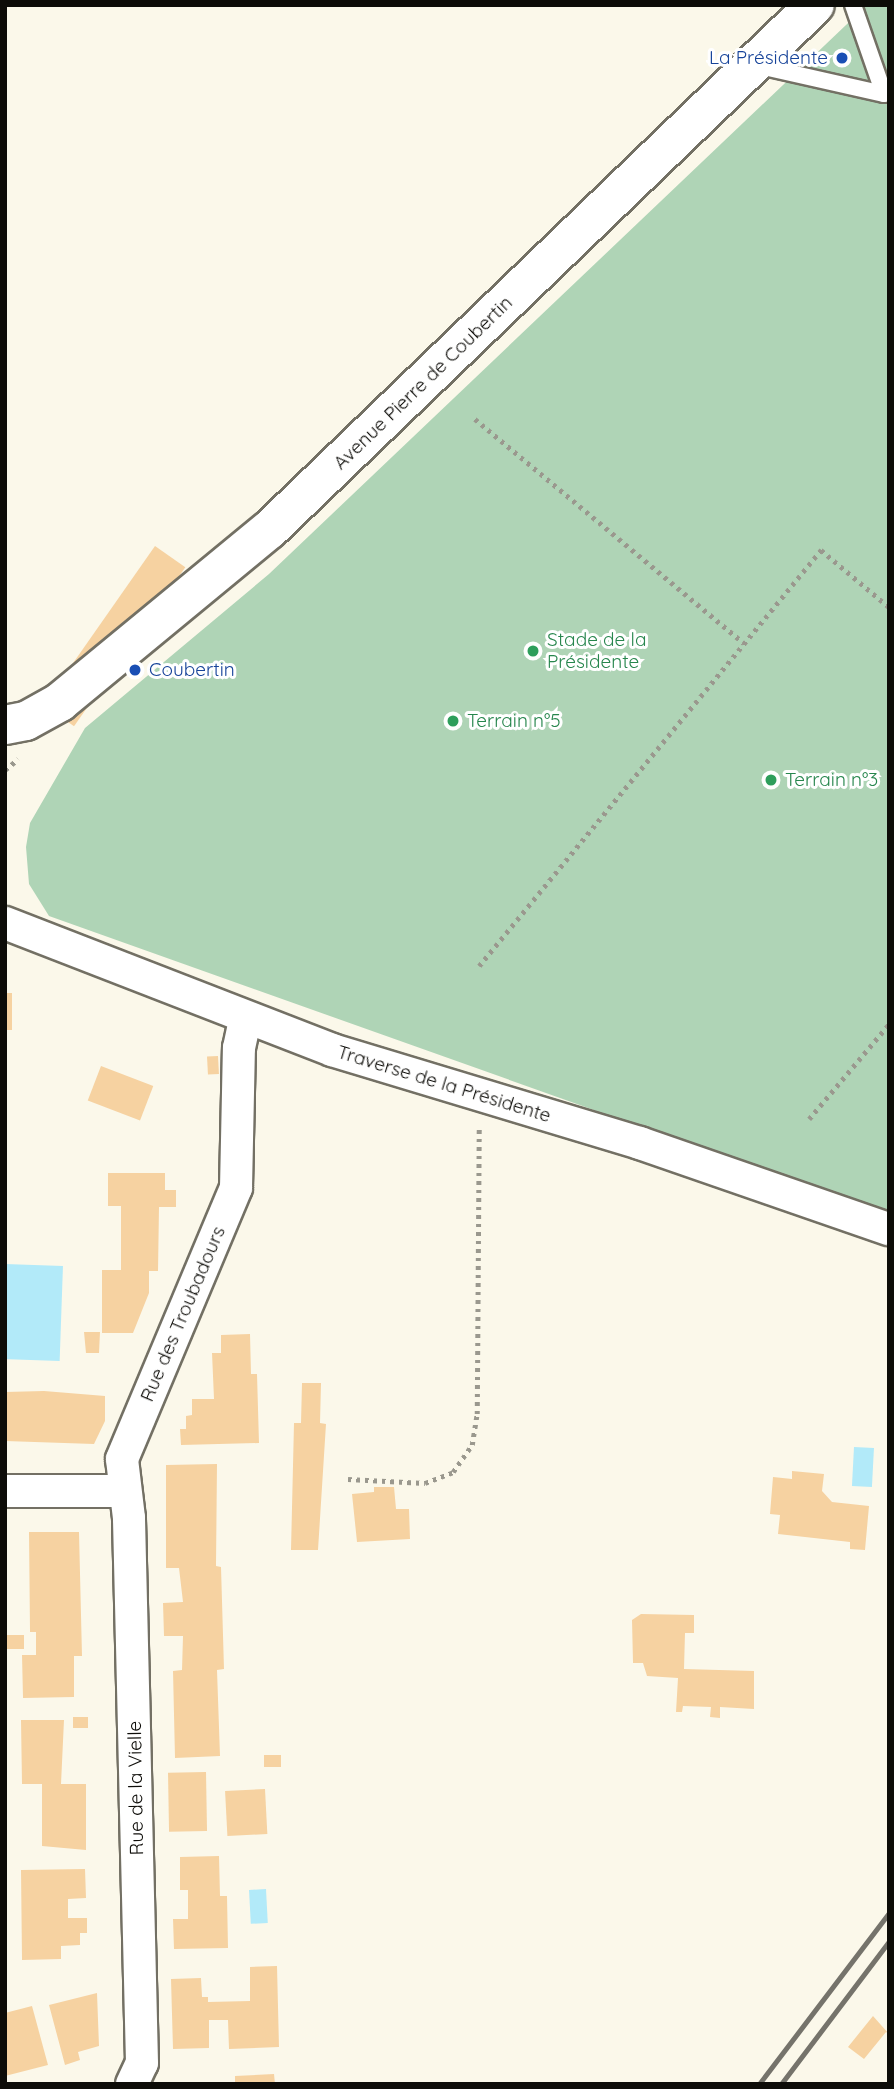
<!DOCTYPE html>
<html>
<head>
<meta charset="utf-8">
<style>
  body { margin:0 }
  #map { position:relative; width:894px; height:2089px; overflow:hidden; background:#fbf8ea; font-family:Quicksand,sans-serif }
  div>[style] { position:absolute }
  .green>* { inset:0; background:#afd4b6 }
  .water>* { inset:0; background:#b2eaf9; transform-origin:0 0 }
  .building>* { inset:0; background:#f6d2a1; transform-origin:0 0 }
  .path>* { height:4.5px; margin-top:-2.25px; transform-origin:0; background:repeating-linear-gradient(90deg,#9a988e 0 3.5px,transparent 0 8.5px) }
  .roads { filter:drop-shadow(2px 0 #737064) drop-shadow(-2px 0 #737064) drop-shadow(0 2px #737064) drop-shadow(0 -2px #737064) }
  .lane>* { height:16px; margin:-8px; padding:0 8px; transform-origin:8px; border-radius:8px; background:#fff }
  .street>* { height:32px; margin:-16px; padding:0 16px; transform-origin:16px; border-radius:16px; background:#fff }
  .primary>* { height:38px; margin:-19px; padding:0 19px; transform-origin:19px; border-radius:19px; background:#fff }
  .rail>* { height:5px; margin:-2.5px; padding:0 2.5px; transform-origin:2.5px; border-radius:2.5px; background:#75736b }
  .dots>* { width:19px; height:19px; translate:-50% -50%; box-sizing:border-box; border:4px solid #fff; border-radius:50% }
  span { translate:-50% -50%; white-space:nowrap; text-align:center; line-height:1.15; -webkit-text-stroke:6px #fff; paint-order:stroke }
  .transit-label { font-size:19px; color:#164399 }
  .right { translate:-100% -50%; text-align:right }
  .left { translate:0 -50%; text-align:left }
  .street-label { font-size:19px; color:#0d0c08 }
  .leisure-label { font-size:19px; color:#27864d }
  .frame { position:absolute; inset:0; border:7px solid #0d0c08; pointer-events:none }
</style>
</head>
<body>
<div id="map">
  <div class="green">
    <i style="clip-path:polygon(867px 5px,889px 5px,889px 1215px,49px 916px,29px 884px,26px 847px,30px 823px,85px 728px,269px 574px)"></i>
  </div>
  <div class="water">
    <i style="left:5px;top:1264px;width:58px;height:95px;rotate:2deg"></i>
    <i style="left:854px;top:1447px;width:20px;height:39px;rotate:3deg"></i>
    <i style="left:266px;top:1889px;width:34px;height:17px;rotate:87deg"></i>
  </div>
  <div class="building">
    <i style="left:155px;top:546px;width:37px;height:194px;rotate:35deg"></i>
    <i style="left:5px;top:993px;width:7px;height:37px"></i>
    <i style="left:218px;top:1056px;width:18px;height:11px;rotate:87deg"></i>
    <i style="left:101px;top:1066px;width:56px;height:37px;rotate:21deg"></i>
    <i style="clip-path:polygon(108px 1173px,165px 1173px,165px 1190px,176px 1190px,176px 1207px,159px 1207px,158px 1271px,149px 1271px,149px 1293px,133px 1333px,102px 1333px,102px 1270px,121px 1270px,121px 1206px,108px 1206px)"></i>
    <i style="clip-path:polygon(84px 1332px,100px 1332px,99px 1353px,86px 1353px)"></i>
    <i style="clip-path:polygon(250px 1334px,251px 1374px,257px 1374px,259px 1443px,181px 1445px,180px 1429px,186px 1429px,186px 1416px,192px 1415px,192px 1399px,214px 1399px,212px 1353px,221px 1353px,221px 1335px)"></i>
    <i style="clip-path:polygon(302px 1383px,321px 1383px,320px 1423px,326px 1424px,318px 1550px,291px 1550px,294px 1423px,301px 1423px)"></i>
    <i style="clip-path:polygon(44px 1391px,105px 1396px,105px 1421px,94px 1444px,5px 1441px,5px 1392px)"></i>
    <i style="clip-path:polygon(217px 1464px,216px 1566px,221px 1567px,224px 1669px,217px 1670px,220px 1756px,175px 1758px,173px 1671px,182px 1670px,183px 1636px,164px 1636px,163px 1603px,183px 1602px,179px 1568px,166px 1568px,166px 1465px)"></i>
    <i style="clip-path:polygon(792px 1471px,824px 1474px,822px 1491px,832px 1502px,869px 1506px,865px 1550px,850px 1549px,850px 1542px,778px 1534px,780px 1515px,770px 1514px,773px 1477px,792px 1479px)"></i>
    <i style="clip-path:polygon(374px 1487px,394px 1487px,396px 1509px,409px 1509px,410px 1539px,357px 1542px,352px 1494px,374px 1492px)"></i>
    <i style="clip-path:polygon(29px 1532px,79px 1532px,82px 1656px,74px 1656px,74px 1697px,23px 1698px,22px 1655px,36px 1655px,36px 1632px,30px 1632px)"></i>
    <i style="clip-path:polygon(641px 1614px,694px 1615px,694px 1633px,685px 1633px,684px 1669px,754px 1671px,754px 1709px,720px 1707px,720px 1718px,710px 1717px,711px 1707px,683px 1706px,682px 1712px,676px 1712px,678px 1678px,647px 1676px,643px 1663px,633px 1663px,632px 1620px)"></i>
    <i style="left:5px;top:1635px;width:19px;height:14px"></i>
    <i style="left:73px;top:1717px;width:15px;height:11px"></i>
    <i style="clip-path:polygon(21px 1720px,64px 1720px,61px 1784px,86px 1784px,86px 1850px,42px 1846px,42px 1784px,22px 1784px)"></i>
    <i style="left:281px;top:1755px;width:12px;height:17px;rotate:90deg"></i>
    <i style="left:206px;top:1772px;width:59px;height:38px;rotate:89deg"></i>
    <i style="left:265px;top:1789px;width:45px;height:40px;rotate:87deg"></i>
    <i style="clip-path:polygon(219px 1856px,220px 1896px,227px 1896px,228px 1948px,174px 1949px,173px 1919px,188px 1919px,188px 1890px,180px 1890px,180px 1857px)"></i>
    <i style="clip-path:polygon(85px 1869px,86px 1898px,68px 1899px,68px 1918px,87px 1918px,87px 1933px,80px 1933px,80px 1945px,61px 1946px,61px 1959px,22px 1960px,21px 1870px)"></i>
    <i style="clip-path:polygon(277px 1966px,279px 2047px,229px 2049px,228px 2020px,209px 2020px,209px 2048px,173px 2049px,171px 1979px,201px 1978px,202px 1997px,208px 1997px,208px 2002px,250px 2001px,250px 1967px)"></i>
    <i style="clip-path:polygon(97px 1993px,99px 2046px,78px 2052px,80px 2060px,65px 2065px,49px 2005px)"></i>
    <i style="clip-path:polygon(32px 2006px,48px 2065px,5px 2076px,5px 2013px)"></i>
    <i style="clip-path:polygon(873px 2016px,889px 2034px,886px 2032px,864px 2059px,848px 2047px)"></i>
    <i style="clip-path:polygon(274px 2074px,275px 2084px,235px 2084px,235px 2076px)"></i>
  </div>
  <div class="path">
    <i style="left:475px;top:419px;width:350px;rotate:39.8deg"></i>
    <i style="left:5px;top:770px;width:17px;rotate:-40deg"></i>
    <i style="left:479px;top:966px;width:539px;rotate:-50.58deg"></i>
    <i style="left:821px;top:550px;width:89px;rotate:40deg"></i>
    <i style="left:809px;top:1119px;width:124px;rotate:-49.9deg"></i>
    <i style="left:348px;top:1479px;width:77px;rotate:3deg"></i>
    <i style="left:425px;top:1483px;width:30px;rotate:-21deg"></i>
    <i style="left:453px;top:1472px;width:33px;rotate:-55deg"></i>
    <i style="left:472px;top:1445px;width:31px;rotate:-81deg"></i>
    <i style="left:477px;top:1414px;width:289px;rotate:-89.6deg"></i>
  </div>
  <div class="roads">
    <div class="lane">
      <i style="left:755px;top:65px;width:132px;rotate:12.7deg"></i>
      <i style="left:884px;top:94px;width:94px;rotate:-109.2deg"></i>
    </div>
    <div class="street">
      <i style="left:5px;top:923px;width:351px;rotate:21.2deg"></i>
      <i style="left:332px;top:1050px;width:322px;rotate:16.8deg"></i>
      <i style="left:640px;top:1143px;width:263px;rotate:19.1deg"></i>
      <i style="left:5px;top:1491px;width:118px"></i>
      <i style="left:132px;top:2084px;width:23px;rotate:-65deg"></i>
      <i style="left:142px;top:2063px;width:545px;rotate:-91.37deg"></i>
      <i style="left:129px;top:1518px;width:59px;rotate:-96.8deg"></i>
      <i style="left:122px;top:1459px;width:294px;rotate:-67.2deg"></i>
      <i style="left:236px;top:1188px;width:140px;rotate:-88.8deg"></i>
      <i style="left:239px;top:1048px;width:30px;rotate:-78deg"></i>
    </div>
    <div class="primary">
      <i style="left:5px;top:725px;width:21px;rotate:-11deg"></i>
      <i style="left:26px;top:721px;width:39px;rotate:-29deg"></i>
      <i style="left:60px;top:702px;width:271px;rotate:-39.5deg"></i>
      <i style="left:269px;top:530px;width:757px;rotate:-43.88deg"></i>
    </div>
  </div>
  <div class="rail">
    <i style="left:759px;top:2084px;width:215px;rotate:-52.8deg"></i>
    <i style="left:781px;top:2084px;width:179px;rotate:-52.9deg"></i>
  </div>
  <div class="dots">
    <i style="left:842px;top:58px;background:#1a4fb4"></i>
    <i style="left:533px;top:651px;background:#2e9e5b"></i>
    <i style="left:135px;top:670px;background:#1a4fb4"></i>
    <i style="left:453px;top:721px;background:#2e9e5b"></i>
    <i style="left:771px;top:780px;background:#2e9e5b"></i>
  </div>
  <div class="transit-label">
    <span class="right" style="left:828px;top:58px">La Présidente</span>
    <span class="left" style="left:149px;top:670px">Coubertin</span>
  </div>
  <div class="street-label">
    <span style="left:423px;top:383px;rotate:-44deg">Avenue Pierre de Coubertin</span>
    <span style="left:444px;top:1084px;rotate:17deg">Traverse de la Présidente</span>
    <span style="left:183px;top:1314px;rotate:-67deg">Rue des Troubadours</span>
    <span style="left:136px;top:1788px;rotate:-91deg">Rue de la Vielle</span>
  </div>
  <div class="leisure-label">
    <span class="left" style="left:547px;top:651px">Stade de la<br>Présidente</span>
    <span class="left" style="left:467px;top:721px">Terrain n°5</span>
    <span class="left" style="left:785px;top:780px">Terrain n°3</span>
  </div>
  <div class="frame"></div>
</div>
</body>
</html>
